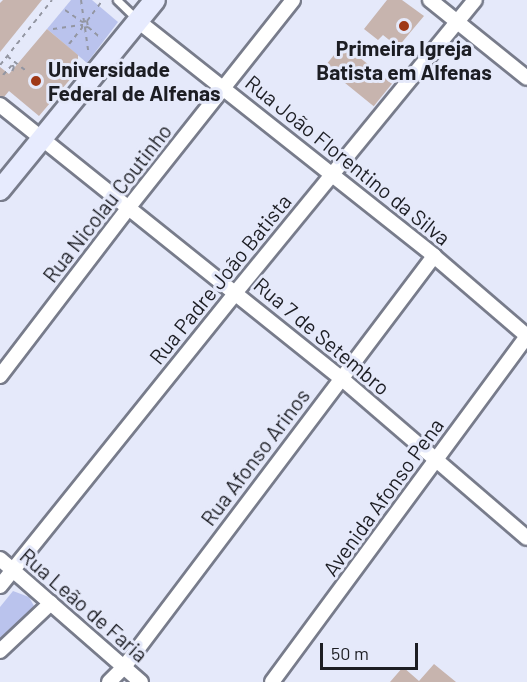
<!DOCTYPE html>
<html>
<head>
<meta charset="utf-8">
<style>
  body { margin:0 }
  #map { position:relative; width:527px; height:682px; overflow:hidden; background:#e5e9fa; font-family:Barlow,sans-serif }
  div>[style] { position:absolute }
  .green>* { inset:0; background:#bac3ed }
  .building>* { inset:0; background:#c7b4ae; transform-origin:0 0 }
  .path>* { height:2px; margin-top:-1px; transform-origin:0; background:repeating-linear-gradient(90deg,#9396a2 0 4.5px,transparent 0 9px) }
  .roads { filter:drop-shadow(2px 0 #787c8b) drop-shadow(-2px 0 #787c8b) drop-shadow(0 2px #787c8b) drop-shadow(0 -2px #787c8b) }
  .lane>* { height:7px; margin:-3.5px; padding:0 3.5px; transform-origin:3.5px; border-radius:3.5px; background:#fff }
  .street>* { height:14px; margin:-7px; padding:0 7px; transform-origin:7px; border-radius:7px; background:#fff }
  .secondary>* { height:20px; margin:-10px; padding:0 10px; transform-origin:10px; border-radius:10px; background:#e7ebfe }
  .dots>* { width:16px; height:16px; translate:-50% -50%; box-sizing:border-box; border:3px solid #e5e9fa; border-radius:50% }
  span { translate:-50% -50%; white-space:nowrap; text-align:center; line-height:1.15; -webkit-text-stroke:6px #e5e9fa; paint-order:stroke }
  .poi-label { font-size:21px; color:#1c1d23; font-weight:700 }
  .left { translate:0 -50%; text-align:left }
  .street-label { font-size:21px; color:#1c1d23 }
  .scale { position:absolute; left:320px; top:643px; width:98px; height:27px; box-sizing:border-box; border:3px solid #1c1d23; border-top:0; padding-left:8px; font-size:18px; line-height:21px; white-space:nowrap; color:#1c1d23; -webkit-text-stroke:4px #e5e9fa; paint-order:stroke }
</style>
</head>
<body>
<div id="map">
  <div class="green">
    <i style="clip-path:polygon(71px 0,92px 0,118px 22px,87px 63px,47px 29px)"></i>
    <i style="clip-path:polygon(13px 591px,29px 597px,34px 606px,30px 618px,0 645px,0 607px)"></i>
  </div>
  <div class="building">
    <i style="clip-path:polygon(3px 0,42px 0,0 52px,0 3px)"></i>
    <i style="clip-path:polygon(387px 0,402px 0,424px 16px,398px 47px,383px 35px,378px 40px,364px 29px)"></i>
    <i style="clip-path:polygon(47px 29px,78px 55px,78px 70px,39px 116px,9px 91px,4px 97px,0 96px,0 67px,9px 74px)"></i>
    <i style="left:343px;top:44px;width:63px;height:29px;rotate:39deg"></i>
    <i style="clip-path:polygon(434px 664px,456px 682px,390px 682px,403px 667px,419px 681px)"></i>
  </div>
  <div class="path">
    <i style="left:81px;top:0;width:21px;rotate:82deg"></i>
    <i style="left:65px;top:10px;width:21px;rotate:35deg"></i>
    <i style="left:87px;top:21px;width:6px;rotate:81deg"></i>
    <i style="left:88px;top:27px;width:6px;rotate:171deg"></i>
    <i style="left:82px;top:28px;width:6px;rotate:-90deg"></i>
    <i style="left:82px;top:22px;width:5px;rotate:-11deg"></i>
    <i style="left:87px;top:21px;width:26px;rotate:-53deg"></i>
    <i style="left:88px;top:27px;width:18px;rotate:41deg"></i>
    <i style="left:85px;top:28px;width:27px;rotate:82deg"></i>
    <i style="left:53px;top:29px;width:28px;rotate:-8deg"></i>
    <i style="left:69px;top:44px;width:21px;rotate:-51deg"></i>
    <i style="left:7px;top:56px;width:23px;rotate:38deg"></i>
    <i style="left:0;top:65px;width:83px;rotate:-51.3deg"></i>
    <i style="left:3px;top:75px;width:13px;rotate:-48deg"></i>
    <i style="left:12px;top:65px;width:3px;rotate:45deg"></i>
    <i style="left:14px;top:67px;width:8px;rotate:113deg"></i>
  </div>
  <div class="roads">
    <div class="lane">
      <i style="left:117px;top:0;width:28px;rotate:44deg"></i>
    </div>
    <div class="street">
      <i style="left:430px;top:0;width:124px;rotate:38.8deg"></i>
      <i style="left:138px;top:21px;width:378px;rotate:38.4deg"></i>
      <i style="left:434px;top:256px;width:123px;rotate:40.7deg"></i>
      <i style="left:0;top:105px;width:437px;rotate:38.7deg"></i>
      <i style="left:341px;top:378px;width:245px;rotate:40.7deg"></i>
      <i style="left:0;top:376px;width:213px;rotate:-52.6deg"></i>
      <i style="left:129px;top:207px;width:264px;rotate:-51.6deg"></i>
      <i style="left:0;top:559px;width:187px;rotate:41.1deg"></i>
      <i style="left:0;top:586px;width:377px;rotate:-51.2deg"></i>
      <i style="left:236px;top:292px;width:377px;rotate:-50.7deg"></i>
      <i style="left:0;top:651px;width:70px;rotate:-43.3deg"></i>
      <i style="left:109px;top:682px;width:21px;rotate:-45deg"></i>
      <i style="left:124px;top:667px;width:515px;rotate:-52.97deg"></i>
      <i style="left:272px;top:682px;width:430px;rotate:-53.6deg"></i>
    </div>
    <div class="secondary">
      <i style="left:0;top:190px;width:245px;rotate:-50.8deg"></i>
    </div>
  </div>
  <div class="dots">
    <i style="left:404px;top:26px;background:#9f3817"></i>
    <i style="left:36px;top:81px;background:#9f3817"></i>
  </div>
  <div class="poi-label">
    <span style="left:404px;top:60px">Primeira Igreja<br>Batista em Alfenas</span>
    <span class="left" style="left:48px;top:81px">Universidade<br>Federal de Alfenas</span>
  </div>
  <div class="street-label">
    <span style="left:348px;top:160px;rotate:39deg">Rua João Florentino da Silva</span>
    <span style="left:107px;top:203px;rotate:-52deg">Rua Nicolau Coutinho</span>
    <span style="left:220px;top:279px;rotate:-51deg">Rua Padre João Batista</span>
    <span style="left:322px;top:336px;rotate:40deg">Rua 7 de Setembro</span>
    <span style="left:255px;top:457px;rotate:-53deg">Rua Afonso Arinos</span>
    <span style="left:383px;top:497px;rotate:-54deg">Avenida Afonso Pena</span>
    <span style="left:84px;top:605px;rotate:41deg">Rua Leão de Faria</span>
  </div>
  <div class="scale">50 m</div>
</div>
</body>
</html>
